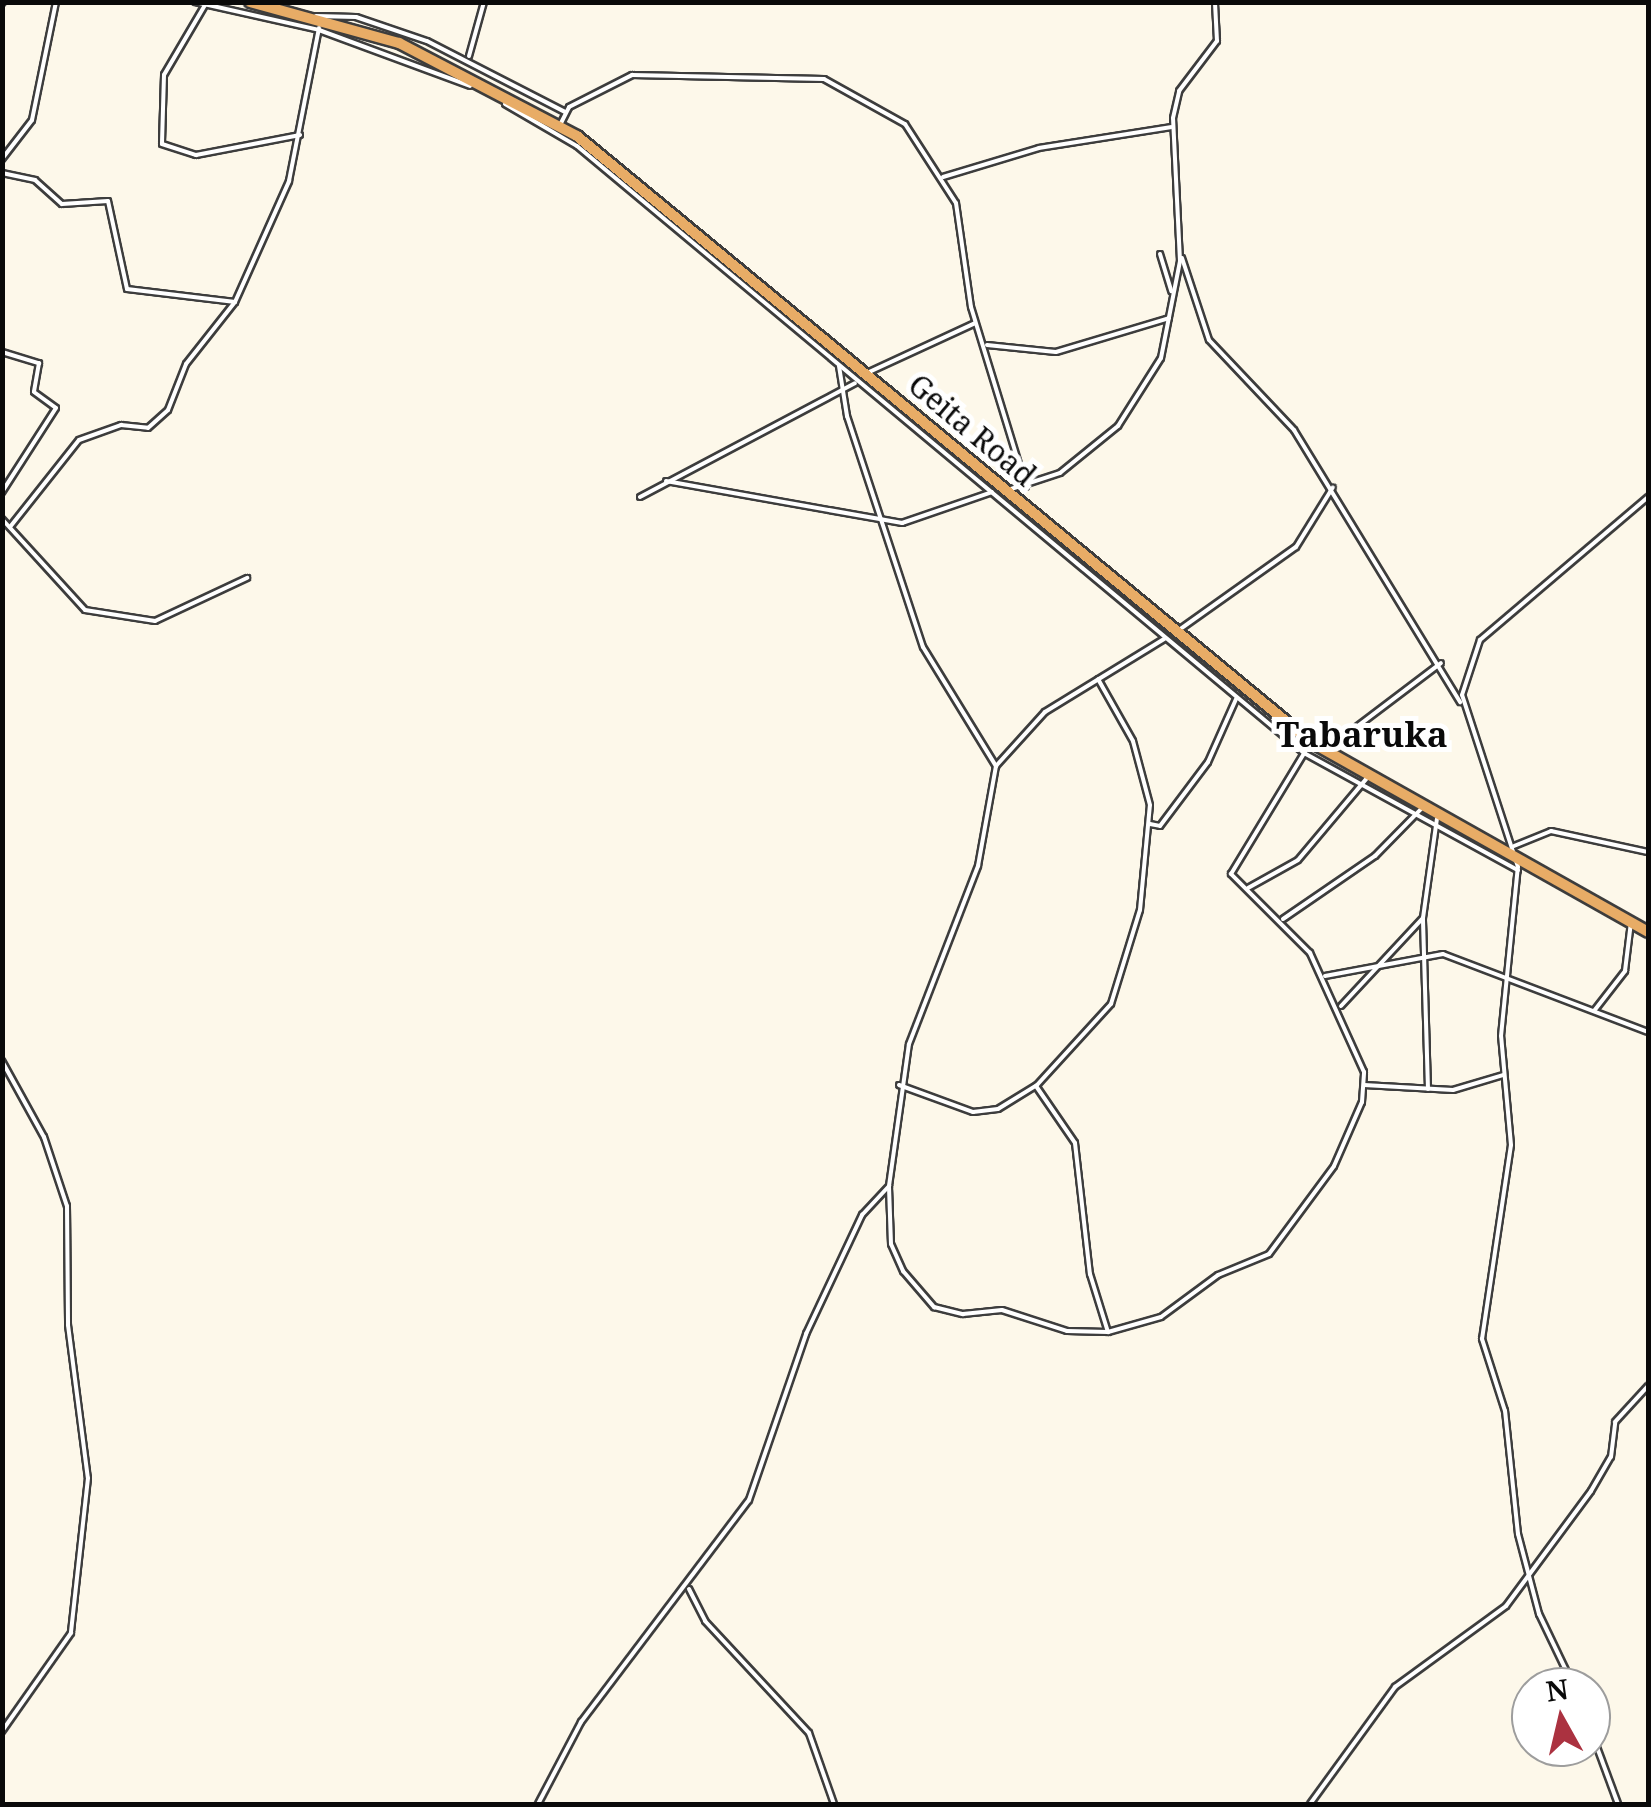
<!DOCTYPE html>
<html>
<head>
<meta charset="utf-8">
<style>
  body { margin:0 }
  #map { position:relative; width:1651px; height:1807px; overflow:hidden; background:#fdf8ea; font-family:"Noto Serif",serif }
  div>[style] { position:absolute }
  .roads { filter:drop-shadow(2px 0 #3d3d3d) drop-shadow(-2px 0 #3d3d3d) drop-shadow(0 2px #3d3d3d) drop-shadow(0 -2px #3d3d3d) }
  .minor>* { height:4px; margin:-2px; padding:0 2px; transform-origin:2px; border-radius:2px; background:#fff }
  .trunk>* { height:10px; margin:-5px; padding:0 5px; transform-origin:5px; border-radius:5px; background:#e8ac66 }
  span { translate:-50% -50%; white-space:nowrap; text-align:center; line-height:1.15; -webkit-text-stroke:10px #fff; paint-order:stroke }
  .street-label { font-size:30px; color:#0a0a0a }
  .quarter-label { font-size:35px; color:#0a0a0a; font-weight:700 }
  .frame { position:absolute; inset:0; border:5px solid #0a0a0a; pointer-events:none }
  .north { position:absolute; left:1511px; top:1667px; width:100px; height:100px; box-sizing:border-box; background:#fff; border:2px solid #9d9d9d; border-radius:50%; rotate:352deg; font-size:28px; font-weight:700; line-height:40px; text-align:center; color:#0a0a0a }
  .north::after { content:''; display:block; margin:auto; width:35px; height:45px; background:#ab3240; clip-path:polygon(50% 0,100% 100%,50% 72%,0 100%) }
</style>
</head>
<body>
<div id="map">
  <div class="roads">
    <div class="minor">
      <i style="left:195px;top:2px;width:127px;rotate:12.7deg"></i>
      <i style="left:319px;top:30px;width:161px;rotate:20.3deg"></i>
      <i style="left:2px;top:3px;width:1px;rotate:-45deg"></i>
      <i style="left:205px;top:5px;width:81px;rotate:120.4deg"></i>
      <i style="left:164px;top:75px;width:69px;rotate:91.7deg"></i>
      <i style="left:162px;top:144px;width:36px;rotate:18deg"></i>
      <i style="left:196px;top:155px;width:106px;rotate:-10.9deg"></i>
      <i style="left:316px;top:16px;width:40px;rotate:1.4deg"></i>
      <i style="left:356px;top:17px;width:75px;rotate:18.7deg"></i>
      <i style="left:427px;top:41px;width:155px;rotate:27.2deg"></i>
      <i style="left:469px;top:56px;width:56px;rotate:-74.5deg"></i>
      <i style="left:505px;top:104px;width:83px;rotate:30.3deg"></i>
      <i style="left:577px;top:146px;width:947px;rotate:39.86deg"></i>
      <i style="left:1304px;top:753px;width:244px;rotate:28.7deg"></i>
      <i style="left:560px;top:125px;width:20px;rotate:-63deg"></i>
      <i style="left:569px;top:107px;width:71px;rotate:-26.9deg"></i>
      <i style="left:632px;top:75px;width:192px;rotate:1.2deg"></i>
      <i style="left:824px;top:79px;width:93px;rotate:29.1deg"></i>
      <i style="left:905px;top:124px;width:94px;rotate:57.2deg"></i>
      <i style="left:956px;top:203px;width:105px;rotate:81.8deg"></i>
      <i style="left:971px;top:307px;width:188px;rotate:73deg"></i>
      <i style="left:2px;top:159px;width:49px;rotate:-52.4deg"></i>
      <i style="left:32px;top:120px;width:120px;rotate:-78.5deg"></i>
      <i style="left:2px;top:173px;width:34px;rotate:12deg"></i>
      <i style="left:35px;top:180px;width:36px;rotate:42deg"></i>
      <i style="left:62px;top:204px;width:46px;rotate:-3.7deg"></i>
      <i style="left:108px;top:201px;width:90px;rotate:77.8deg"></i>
      <i style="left:127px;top:289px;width:109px;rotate:6.9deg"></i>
      <i style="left:943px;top:177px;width:100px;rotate:-16.8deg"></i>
      <i style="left:1039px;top:148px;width:134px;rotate:-9deg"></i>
      <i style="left:1160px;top:254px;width:39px;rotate:73deg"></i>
      <i style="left:1182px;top:258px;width:86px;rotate:71.8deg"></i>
      <i style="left:1209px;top:340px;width:124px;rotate:46.6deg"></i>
      <i style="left:1294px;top:430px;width:319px;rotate:58.6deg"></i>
      <i style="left:987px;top:345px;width:69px;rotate:5.8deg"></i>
      <i style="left:1056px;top:352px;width:118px;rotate:-16.7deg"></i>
      <i style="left:2px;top:352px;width:39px;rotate:17deg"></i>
      <i style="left:39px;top:363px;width:29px;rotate:100deg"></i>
      <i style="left:34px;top:392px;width:27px;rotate:36deg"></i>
      <i style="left:56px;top:408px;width:100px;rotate:122.7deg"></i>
      <i style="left:839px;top:366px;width:51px;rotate:80.9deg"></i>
      <i style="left:847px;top:416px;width:243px;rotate:71.8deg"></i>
      <i style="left:923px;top:647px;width:140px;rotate:58.5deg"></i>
      <i style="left:867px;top:373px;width:119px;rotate:-24.8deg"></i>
      <i style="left:666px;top:481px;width:240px;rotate:10.1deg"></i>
      <i style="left:902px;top:523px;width:95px;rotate:-19deg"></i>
      <i style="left:1008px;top:490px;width:55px;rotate:-18.1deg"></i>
      <i style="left:1060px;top:473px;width:75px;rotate:-39deg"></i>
      <i style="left:1118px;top:426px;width:80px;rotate:-57.7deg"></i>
      <i style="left:1161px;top:358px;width:99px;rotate:-78.9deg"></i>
      <i style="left:1180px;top:261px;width:143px;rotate:-92.8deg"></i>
      <i style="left:1173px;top:118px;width:28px;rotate:-77deg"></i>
      <i style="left:1179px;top:91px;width:63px;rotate:-52.8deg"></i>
      <i style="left:1217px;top:41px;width:39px;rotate:-93deg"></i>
      <i style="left:640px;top:497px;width:243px;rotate:-27.9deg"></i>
      <i style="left:2px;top:519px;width:123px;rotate:47.6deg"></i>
      <i style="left:85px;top:610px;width:71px;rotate:8.9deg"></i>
      <i style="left:155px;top:621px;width:102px;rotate:-25.1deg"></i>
      <i style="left:10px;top:527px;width:111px;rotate:-51.6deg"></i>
      <i style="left:79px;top:440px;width:45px;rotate:-19.7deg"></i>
      <i style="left:121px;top:425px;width:27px;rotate:6deg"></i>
      <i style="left:148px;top:428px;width:27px;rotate:-42deg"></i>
      <i style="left:168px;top:410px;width:49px;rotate:-68.6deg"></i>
      <i style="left:186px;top:364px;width:79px;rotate:-51.7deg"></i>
      <i style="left:235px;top:302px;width:133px;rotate:-65.9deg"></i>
      <i style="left:289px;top:181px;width:156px;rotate:-78.9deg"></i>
      <i style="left:1179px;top:630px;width:143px;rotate:-35.4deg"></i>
      <i style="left:1296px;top:547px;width:70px;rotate:-58.3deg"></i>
      <i style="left:1330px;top:747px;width:139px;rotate:-37.1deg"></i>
      <i style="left:1150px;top:824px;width:10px;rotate:11deg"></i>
      <i style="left:1160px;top:826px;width:80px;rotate:-53.1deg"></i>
      <i style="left:1208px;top:762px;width:69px;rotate:-66deg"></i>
      <i style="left:1514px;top:846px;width:40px;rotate:-22deg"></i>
      <i style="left:1551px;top:831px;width:99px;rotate:12.2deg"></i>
      <i style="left:1231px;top:874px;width:154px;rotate:-58.8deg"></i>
      <i style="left:1248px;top:888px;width:57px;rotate:-29.2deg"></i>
      <i style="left:1298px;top:860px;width:107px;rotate:-49.9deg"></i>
      <i style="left:1283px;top:919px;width:112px;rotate:-34.4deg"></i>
      <i style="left:1375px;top:856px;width:66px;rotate:-45.6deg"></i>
      <i style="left:1325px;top:976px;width:120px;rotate:-10.6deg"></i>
      <i style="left:1443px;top:954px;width:219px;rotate:20.8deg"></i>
      <i style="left:1341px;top:1006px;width:120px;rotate:-47deg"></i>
      <i style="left:1594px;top:1011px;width:51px;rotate:-52.2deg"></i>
      <i style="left:1625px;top:971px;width:49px;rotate:-83deg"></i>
      <i style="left:2px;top:1061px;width:87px;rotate:61.1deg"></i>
      <i style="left:44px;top:1137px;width:73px;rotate:71.6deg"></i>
      <i style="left:67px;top:1206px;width:119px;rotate:89.5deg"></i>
      <i style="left:68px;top:1325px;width:154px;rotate:82.6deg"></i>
      <i style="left:88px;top:1478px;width:156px;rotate:96.3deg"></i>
      <i style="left:71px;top:1633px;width:120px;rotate:125.1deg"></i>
      <i style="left:899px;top:1085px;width:79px;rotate:20deg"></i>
      <i style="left:973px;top:1112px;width:25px;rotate:-7deg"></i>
      <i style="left:998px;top:1109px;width:46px;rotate:-31.6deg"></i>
      <i style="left:1037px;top:1085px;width:110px;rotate:-47.6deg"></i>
      <i style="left:1111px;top:1004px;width:98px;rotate:-72.9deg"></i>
      <i style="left:1140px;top:910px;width:105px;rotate:-84.6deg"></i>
      <i style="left:1150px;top:805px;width:66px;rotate:-104.9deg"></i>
      <i style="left:1133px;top:741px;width:71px;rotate:-119.4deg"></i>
      <i style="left:1364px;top:1085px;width:89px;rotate:3.2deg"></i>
      <i style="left:1453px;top:1090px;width:52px;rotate:-16.7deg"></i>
      <i style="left:1036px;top:1086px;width:69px;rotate:55.6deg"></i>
      <i style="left:1075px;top:1143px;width:132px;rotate:83.5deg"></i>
      <i style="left:1090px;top:1274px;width:61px;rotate:72.8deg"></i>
      <i style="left:1428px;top:1089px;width:171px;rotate:-91.7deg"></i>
      <i style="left:1423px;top:918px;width:100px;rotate:-82deg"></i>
      <i style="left:889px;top:1187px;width:57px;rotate:88deg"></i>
      <i style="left:891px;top:1244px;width:30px;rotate:66deg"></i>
      <i style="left:903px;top:1271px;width:48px;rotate:49.3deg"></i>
      <i style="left:934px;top:1307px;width:30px;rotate:14deg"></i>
      <i style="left:963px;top:1314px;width:39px;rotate:-6deg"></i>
      <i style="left:1002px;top:1310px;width:68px;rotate:17.9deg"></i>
      <i style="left:1067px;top:1331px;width:41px;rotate:1.4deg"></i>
      <i style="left:1108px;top:1332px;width:55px;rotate:-15.8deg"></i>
      <i style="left:1161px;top:1317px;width:71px;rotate:-36.4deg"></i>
      <i style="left:1218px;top:1275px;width:55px;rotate:-22.4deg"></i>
      <i style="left:1269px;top:1254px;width:109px;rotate:-53.5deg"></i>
      <i style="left:1334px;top:1166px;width:70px;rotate:-66.4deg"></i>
      <i style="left:1362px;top:1102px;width:30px;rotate:-86deg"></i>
      <i style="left:1364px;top:1072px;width:131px;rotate:-114.4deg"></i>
      <i style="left:1310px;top:953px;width:112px;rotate:-135deg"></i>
      <i style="left:689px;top:1589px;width:36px;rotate:63deg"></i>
      <i style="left:705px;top:1621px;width:153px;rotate:47.1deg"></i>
      <i style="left:809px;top:1733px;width:75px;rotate:70.6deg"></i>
      <i style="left:1574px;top:1687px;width:81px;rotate:-115.6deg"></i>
      <i style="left:1539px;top:1614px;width:83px;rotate:-104.7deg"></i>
      <i style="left:1518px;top:1534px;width:124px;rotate:-96deg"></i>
      <i style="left:1505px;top:1411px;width:76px;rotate:-107.7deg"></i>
      <i style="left:1482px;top:1339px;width:196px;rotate:-81.5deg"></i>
      <i style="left:1511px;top:1145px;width:109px;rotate:-95.2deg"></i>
      <i style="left:1501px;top:1036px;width:170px;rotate:-84.3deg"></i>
      <i style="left:1518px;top:867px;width:181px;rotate:-108deg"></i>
      <i style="left:1462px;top:695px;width:58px;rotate:-71.9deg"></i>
      <i style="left:1480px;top:640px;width:221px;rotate:-40.4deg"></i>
      <i style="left:1591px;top:1731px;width:78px;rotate:69.7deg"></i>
      <i style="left:538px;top:1804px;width:93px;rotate:-62.3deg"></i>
      <i style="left:581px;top:1722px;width:278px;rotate:-52.9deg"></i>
      <i style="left:749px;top:1500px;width:176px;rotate:-71deg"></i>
      <i style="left:806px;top:1334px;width:132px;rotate:-64.8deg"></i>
      <i style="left:862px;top:1215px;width:40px;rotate:-47deg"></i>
      <i style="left:889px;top:1186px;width:143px;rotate:-82deg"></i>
      <i style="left:909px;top:1044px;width:191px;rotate:-68.8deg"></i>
      <i style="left:978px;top:866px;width:102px;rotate:-79.8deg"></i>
      <i style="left:996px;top:766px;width:73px;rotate:-47.8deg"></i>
      <i style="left:1045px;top:712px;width:140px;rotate:-31.5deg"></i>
      <i style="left:1310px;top:1804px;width:145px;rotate:-54deg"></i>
      <i style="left:1395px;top:1687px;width:137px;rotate:-36.1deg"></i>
      <i style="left:1506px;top:1606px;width:143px;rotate:-53.5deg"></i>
      <i style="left:1591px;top:1491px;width:39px;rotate:-60deg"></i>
      <i style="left:1611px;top:1457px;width:35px;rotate:-83deg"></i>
      <i style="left:1615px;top:1422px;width:49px;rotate:-47.5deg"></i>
    </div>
    <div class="trunk">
      <i style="left:250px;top:2px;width:155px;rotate:15.4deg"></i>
      <i style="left:399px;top:43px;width:201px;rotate:27.6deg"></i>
      <i style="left:577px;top:136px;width:952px;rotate:39.54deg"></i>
      <i style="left:1311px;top:742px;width:387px;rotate:29.4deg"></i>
    </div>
  </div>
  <div class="street-label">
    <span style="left:972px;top:430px;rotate:40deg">Geita Road</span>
  </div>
  <div class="quarter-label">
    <span style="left:1362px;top:734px">Tabaruka</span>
  </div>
  <div class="frame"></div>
  <div class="north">N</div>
</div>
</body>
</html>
